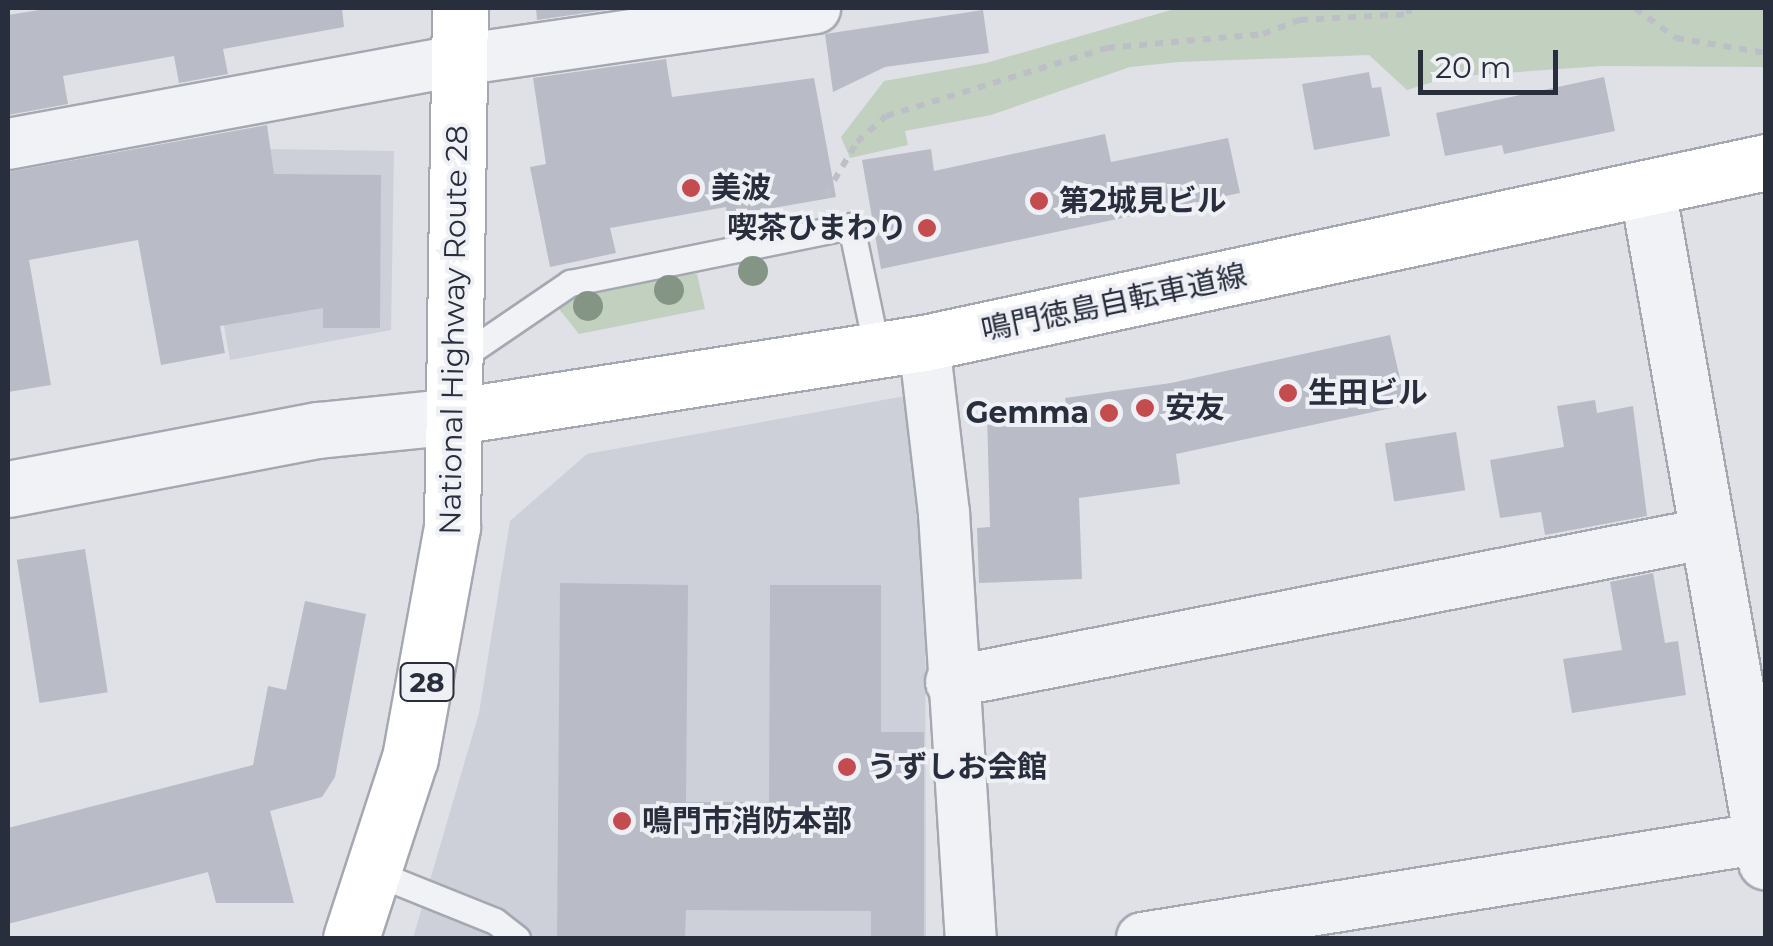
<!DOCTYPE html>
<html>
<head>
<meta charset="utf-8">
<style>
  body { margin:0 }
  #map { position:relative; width:1773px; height:946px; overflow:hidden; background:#dfe1e7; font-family:Montserrat,"Noto Sans JP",sans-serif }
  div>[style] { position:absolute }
  .built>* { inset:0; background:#cdd0d9 }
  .green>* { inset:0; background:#c2d0c0 }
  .building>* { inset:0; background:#b9bcc6; transform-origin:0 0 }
  .path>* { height:6px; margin-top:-3px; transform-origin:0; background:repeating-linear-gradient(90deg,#bdbfc6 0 8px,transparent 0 16px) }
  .roads { filter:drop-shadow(2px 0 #a5a8b1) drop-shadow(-2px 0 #a5a8b1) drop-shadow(0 2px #a5a8b1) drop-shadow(0 -2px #a5a8b1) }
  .service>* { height:25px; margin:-12.5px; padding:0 12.5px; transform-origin:12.5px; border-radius:12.5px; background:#f1f2f6 }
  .minor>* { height:50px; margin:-25px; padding:0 25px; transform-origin:25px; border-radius:25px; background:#f1f2f6 }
  .tertiary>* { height:55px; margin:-27.5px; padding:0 27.5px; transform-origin:27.5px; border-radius:27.5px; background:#f1f2f6 }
  .secondary>* { height:55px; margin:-27.5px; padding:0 27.5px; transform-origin:27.5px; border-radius:27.5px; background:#fff }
  .trunk>* { height:55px; margin:-27.5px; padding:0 27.5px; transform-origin:27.5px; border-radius:27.5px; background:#fff }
  .trees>* { width:30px; height:30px; margin:-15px; border-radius:50%; background:#849586 }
  .dots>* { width:28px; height:28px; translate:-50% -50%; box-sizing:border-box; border:5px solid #eef0f5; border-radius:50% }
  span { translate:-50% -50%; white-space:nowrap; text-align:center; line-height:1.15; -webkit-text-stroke:8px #eef0f5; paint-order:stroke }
  .shield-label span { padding:2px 8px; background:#eef0f5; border:2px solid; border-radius:8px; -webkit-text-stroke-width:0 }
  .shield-label { font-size:28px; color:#292e3d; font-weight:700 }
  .poi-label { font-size:30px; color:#292e3d; font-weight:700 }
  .left { translate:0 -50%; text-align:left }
  .right { translate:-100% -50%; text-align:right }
  .street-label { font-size:30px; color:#292e3d }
  .frame { position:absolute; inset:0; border:10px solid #292e3d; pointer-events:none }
  .scale { position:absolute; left:1418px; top:50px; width:140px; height:45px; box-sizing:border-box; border:5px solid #292e3d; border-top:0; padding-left:12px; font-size:30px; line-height:35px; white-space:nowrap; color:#292e3d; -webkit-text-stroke:8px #eef0f5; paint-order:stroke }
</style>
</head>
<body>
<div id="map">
  <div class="built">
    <i style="clip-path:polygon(268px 149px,394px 151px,391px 330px,230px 360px,195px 163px)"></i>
    <i style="clip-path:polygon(905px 396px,925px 514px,926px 938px,413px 938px,479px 713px,510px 521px,587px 454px)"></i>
  </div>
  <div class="green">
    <i style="clip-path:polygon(1178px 8px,1765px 8px,1765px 67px,1602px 66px,1449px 77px,1407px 90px,1369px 55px,1179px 62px,1130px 67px,991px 115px,905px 131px,908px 145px,850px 158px,841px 137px,884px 81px,986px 63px)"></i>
    <i style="clip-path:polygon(674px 270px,697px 274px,705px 309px,579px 334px,559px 309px,578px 289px)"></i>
  </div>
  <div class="building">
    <i style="clip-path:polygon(52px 8px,342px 8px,344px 27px,223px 49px,228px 74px,179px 83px,174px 56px,63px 76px,68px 104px,8px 115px,8px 15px)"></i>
    <i style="clip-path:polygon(536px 8px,620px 8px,537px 20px)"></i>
    <i style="clip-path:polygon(983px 10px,989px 53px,885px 67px,833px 92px,825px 34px)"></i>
    <i style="clip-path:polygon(666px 59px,672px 97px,814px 78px,836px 197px,727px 216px,726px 207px,610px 228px,616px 253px,550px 267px,530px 167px,546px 164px,533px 78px)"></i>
    <i style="clip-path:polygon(1369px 72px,1372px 88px,1381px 87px,1390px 136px,1314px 150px,1302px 84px)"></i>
    <i style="clip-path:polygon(1604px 77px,1615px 131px,1504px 154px,1502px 145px,1445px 156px,1436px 113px)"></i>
    <i style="clip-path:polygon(267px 125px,274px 174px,381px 175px,380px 328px,323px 328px,323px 308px,220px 326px,225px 353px,161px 365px,138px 240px,29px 260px,51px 385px,8px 392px,8px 172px)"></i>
    <i style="clip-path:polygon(1105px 134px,1111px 162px,1228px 138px,1240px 193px,881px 269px,862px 160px,931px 149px,934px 171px)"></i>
    <i style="clip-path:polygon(1390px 335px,1406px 405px,1176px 454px,1180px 484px,1079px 498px,1082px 579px,979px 583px,977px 528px,990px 527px,987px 412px,1067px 409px,1065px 398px,1171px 383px)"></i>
    <i style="clip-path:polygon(1595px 400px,1597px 413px,1633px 406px,1647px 516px,1545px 535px,1541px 512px,1500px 518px,1490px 460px,1564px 447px,1557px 406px)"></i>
    <i style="left:1456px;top:432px;width:59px;height:72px;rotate:81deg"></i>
    <i style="left:85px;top:549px;width:145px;height:69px;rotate:81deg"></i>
    <i style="clip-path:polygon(1653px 573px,1665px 643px,1678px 641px,1686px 695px,1572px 713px,1563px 659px,1622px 650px,1610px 582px)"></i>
    <i style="clip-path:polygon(560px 583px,688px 585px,686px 802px,769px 802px,770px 585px,881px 585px,881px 732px,924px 732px,924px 936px,871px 936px,871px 911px,686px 910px,685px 938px,557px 938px)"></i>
    <i style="clip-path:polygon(305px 601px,366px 614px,335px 777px,322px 797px,270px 811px,294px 903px,216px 903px,208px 872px,8px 924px,8px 828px,253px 765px,268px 686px,286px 690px)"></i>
  </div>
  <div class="path">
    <i style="left:1635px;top:8px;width:51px;rotate:36.2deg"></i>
    <i style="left:1676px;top:38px;width:91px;rotate:9.5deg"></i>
    <i style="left:826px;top:194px;width:61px;rotate:-59.2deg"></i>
    <i style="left:857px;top:142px;width:39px;rotate:-42deg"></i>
    <i style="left:886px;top:116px;width:231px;rotate:-17.1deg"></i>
    <i style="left:1107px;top:48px;width:157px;rotate:-5.1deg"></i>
    <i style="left:1263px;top:34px;width:40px;rotate:-21deg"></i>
    <i style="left:1300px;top:20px;width:109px;rotate:-3.2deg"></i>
    <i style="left:1409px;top:14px;width:6px;rotate:-90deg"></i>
  </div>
  <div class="roads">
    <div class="service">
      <i style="left:457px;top:360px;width:137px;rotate:-34.3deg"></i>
      <i style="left:570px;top:283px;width:287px;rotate:-11.5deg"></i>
      <i style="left:851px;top:226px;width:127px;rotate:78.2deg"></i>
      <i style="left:373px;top:872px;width:131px;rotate:21.9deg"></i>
      <i style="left:495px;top:921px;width:28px;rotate:38deg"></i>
    </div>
    <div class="minor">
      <i style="left:8px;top:144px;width:460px;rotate:-10.5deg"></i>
      <i style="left:460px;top:60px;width:359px;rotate:-8.3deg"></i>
      <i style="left:924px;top:343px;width:171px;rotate:83.3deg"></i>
      <i style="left:944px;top:513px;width:426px;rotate:86.4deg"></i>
      <i style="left:951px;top:682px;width:773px;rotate:-11.12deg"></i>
      <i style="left:1142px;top:938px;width:629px;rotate:-9.15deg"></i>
    </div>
    <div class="tertiary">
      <i style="left:1647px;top:188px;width:684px;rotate:79.99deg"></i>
      <i style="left:8px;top:489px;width:316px;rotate:-10.8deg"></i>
      <i style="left:318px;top:430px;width:140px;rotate:-5.8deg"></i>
    </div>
    <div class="secondary">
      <i style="left:457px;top:416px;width:473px;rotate:-8.9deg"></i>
      <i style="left:924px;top:343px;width:861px;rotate:-12.13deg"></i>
    </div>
    <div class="trunk">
      <i style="left:351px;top:938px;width:189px;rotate:-71.9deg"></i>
      <i style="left:410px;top:758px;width:235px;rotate:-79.7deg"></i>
      <i style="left:452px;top:527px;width:519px;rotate:-89.12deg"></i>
    </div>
  </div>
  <div class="trees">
    <i style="left:753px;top:271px"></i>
    <i style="left:669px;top:290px"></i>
    <i style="left:588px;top:306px"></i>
  </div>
  <div class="dots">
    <i style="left:691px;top:188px;background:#c44c4f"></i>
    <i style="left:1039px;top:201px;background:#c44c4f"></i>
    <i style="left:927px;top:228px;background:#c44c4f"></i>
    <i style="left:1288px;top:393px;background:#c44c4f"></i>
    <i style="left:1145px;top:408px;background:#c44c4f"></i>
    <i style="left:1109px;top:413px;background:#c44c4f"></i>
    <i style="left:847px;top:767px;background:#c44c4f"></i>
    <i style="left:622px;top:821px;background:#c44c4f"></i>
  </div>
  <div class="shield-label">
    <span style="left:427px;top:682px">28</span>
  </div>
  <div class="poi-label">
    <span class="left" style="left:711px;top:188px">美波</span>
    <span class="left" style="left:1059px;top:201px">第2城見ビル</span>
    <span class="right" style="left:907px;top:228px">喫茶ひまわり</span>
    <span class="left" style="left:1308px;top:393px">生田ビル</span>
    <span class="left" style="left:1165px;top:408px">安友</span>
    <span class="right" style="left:1089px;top:413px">Gemma</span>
    <span class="left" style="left:867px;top:767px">うずしお会館</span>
    <span class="left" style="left:642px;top:821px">鳴門市消防本部</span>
  </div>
  <div class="street-label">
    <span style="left:1114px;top:303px;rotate:-12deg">鳴門徳島自転車道線</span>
    <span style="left:454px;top:330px;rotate:-89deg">National Highway Route 28</span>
  </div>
  <div class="frame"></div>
  <div class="scale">20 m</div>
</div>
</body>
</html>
